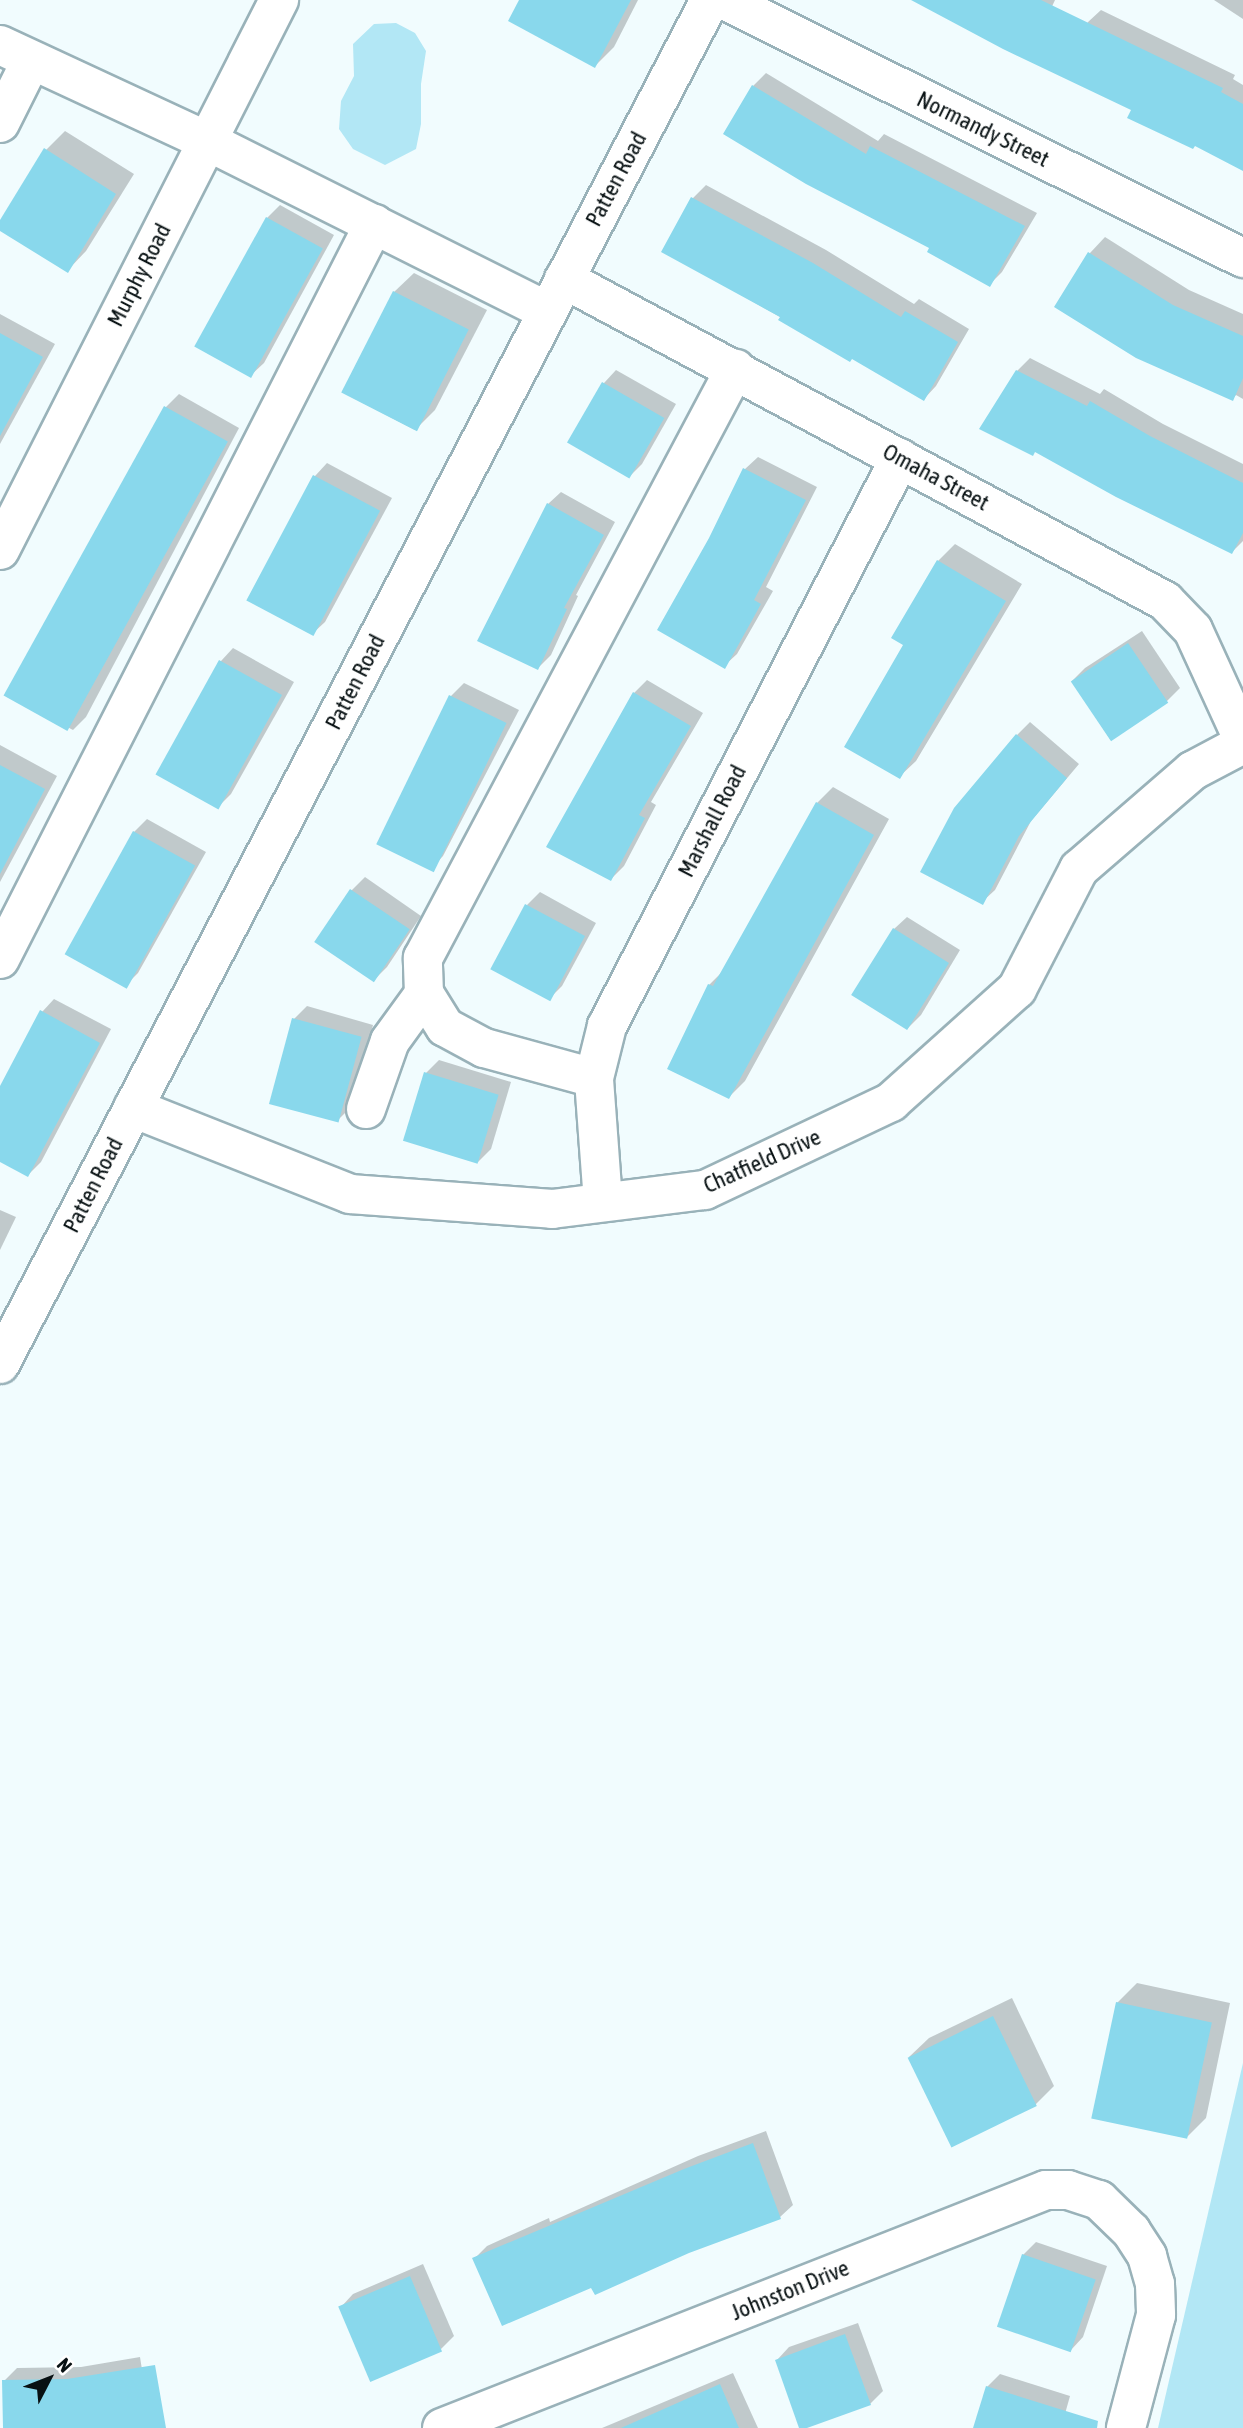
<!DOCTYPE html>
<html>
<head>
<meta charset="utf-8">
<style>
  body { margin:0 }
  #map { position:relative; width:1243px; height:2428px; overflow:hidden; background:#f1fcfe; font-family:"Asap Condensed",sans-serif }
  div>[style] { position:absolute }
  .green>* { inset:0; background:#b2e7f5 }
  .shadow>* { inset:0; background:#0003 }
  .building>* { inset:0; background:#89d8ec; transform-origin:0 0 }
  .roads { filter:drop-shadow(2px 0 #99b2b9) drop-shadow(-2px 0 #99b2b9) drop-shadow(0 2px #99b2b9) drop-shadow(0 -2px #99b2b9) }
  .minor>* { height:38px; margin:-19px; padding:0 19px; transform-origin:19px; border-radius:19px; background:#fff }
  span { translate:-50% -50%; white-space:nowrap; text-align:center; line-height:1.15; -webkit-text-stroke:5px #fff; paint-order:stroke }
  .street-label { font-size:23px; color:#081113 }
  .north { position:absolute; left:14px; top:2344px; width:70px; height:70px; -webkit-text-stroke:5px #fff; paint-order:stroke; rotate:48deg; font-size:19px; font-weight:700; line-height:28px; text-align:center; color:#081113 }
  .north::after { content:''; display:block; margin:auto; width:24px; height:32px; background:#081113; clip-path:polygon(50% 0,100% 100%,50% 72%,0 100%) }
</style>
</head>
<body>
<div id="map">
  <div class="green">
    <i style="clip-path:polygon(396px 23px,415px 33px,426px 51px,421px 84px,421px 124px,416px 149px,385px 165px,353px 149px,339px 129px,341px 101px,354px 76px,353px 44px,374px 24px)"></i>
    <i style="clip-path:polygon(1243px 2063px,1243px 2428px,1158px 2428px)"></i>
  </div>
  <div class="shadow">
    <i style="clip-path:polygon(521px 0,638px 0,614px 47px,595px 66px)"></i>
    <i style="clip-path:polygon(916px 0,1055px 0,1035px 43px)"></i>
    <i style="clip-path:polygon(1214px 0,1243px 0,1243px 19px)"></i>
    <i style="clip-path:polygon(1101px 10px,1235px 75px,1233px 79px,1243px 85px,1243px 169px,1133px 109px,1057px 73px,1088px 22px)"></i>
    <i style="clip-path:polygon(766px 73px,878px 141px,884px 134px,1037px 213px,1002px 272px,989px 285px,753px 86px)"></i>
    <i style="clip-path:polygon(65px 131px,134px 174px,86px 251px,67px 271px,0 228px,0 223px,46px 150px)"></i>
    <i style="clip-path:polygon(706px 185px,826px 250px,914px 304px,919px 299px,969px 329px,936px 386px,924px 399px,664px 251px,693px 198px)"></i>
    <i style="clip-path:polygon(280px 205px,334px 235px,264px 363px,251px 375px,196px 345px,267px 218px)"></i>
    <i style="clip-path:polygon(1105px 237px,1189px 290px,1243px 314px,1243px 399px,1236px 395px,1232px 399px,1057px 307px,1090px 253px)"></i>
    <i style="clip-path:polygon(414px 273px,487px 310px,435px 410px,415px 430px,342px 392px,394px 292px)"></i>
    <i style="clip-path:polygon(0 314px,55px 344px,0 444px)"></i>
    <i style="clip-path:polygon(1030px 358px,1100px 394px,1104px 389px,1163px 424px,1243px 464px,1243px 541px,1232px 552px,1017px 371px)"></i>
    <i style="clip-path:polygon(616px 370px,676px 404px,642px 464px,629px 477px,570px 443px,604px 383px)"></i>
    <i style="clip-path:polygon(179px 394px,239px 428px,86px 717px,73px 730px,10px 697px,166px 407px)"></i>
    <i style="clip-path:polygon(758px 457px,817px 487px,766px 587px,773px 591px,737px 654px,724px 666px,711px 539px,745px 469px)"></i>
    <i style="clip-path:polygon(327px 463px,392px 498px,325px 622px,312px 634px,247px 600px,315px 476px)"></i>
    <i style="clip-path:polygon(561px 492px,615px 522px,576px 595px,578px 596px,551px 655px,538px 668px,548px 504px)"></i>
    <i style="clip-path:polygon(955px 544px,1022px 584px,916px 761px,899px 777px,906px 645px,893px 637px,938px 561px)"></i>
    <i style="clip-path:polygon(1142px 631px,1180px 688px,1167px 701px,1110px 739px,1072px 681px,1085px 668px)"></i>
    <i style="clip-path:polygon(233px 648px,294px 682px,231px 794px,218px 807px,221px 661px)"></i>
    <i style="clip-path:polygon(647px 680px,703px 713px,651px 802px,656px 805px,624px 866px,611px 879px,634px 693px)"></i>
    <i style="clip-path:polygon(464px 683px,519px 710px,443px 856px,431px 869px,378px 843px,451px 696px)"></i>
    <i style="clip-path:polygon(1030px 722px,1079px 764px,1031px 821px,995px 890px,982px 902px,1017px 735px)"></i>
    <i style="clip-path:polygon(0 745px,57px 776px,0 882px)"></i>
    <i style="clip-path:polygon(833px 787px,889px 819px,745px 1081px,729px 1097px,709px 985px,723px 971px,817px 803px)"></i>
    <i style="clip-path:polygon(147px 819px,206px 852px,138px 973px,125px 986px,134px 832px)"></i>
    <i style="clip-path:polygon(365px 877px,421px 916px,387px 967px,374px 980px,317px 942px,352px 890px)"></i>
    <i style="clip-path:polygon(540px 892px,596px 923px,562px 986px,549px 999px,527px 905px)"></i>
    <i style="clip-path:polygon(907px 917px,960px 950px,921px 1015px,908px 1028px,894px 929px)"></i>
    <i style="clip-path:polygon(54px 999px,111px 1029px,41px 1162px,28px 1175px,0 1160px,0 1089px,42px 1012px)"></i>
    <i style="clip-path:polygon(307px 1006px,373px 1025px,350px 1108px,337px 1121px,294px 1019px)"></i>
    <i style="clip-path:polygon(439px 1060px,511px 1082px,491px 1149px,478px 1162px,426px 1073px)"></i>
    <i style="clip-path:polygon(0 1210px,16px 1217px,0 1250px)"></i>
    <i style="clip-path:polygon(1137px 1983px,1230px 2003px,1206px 2118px,1187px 2137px,1117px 2003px)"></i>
    <i style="clip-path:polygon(1012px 1998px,1054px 2086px,1035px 2105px,909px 2057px,929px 2038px)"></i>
    <i style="clip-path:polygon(766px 2131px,793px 2205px,780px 2217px,592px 2286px,474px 2259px,487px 2246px,549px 2218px,550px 2222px,698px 2156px)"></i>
    <i style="clip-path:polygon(1036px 2242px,1107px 2266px,1083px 2337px,1071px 2350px,1023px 2255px)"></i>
    <i style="clip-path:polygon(423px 2264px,454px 2336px,441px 2349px,341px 2307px,353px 2294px)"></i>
    <i style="clip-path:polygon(858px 2323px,883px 2391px,870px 2404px,801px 2428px,777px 2360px,789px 2347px)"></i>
    <i style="clip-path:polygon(140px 2357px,151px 2426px,148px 2428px,5px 2428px,4px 2381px,17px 2368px,81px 2367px)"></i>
    <i style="clip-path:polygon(733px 2373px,758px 2428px,602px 2428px)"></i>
    <i style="clip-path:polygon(1000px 2374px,1070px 2396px,1061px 2428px,976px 2428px,987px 2387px)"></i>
  </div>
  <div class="building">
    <i style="clip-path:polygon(519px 0,631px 0,595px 68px,508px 21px)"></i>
    <i style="clip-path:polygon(911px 0,1041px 0,1223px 88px,1221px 92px,1243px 104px,1243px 171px,1195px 146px,1193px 149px,1127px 118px,1131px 110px,1003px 49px)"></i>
    <i style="clip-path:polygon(752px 85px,866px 154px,870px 146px,1025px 226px,990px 287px,927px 252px,929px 248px,806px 184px,723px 134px)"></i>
    <i style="clip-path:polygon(44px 148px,116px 194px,68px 273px,0 231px,0 220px)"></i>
    <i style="clip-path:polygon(691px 197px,813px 263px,901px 317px,905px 311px,958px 342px,924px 401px,852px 359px,850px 362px,778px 320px,780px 317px,661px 252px)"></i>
    <i style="left:266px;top:217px;width:65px;height:148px;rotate:29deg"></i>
    <i style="clip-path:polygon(1088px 252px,1173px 305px,1243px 336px,1243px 378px,1233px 401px,1136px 358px,1054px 307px)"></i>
    <i style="left:393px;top:291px;width:85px;height:114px;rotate:27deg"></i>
    <i style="clip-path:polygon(0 333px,43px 357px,0 436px)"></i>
    <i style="clip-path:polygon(1016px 370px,1087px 406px,1090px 401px,1150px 436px,1243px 483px,1243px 533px,1232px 554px,1116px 497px,1035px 452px,1033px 456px,979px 429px)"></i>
    <i style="left:602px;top:382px;width:72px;height:70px;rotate:30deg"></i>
    <i style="left:164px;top:406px;width:73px;height:331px;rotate:29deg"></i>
    <i style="clip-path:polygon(743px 468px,806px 500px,754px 600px,761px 604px,725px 669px,657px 630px,709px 538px)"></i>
    <i style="left:313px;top:475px;width:76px;height:142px;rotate:28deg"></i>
    <i style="clip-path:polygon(547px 503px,604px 535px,564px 608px,567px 609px,538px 670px,477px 641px)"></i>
    <i style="clip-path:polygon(937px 560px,1006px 601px,900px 779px,844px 747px,903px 645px,891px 638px)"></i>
    <i style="left:1128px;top:643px;width:72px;height:69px;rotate:56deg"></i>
    <i style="left:219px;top:660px;width:72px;height:131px;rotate:29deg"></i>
    <i style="clip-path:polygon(633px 692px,691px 726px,639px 815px,645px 818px,611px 881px,546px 847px)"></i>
    <i style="left:449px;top:695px;width:64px;height:166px;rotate:26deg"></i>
    <i style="clip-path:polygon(1016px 734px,1067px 778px,1019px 836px,983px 905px,920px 872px,954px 808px)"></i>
    <i style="clip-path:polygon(0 765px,45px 789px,0 874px)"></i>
    <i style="clip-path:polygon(816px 802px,874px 835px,729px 1099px,667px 1069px,708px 984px,713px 986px)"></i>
    <i style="left:133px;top:831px;width:71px;height:141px;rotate:29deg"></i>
    <i style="left:350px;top:889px;width:72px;height:64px;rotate:34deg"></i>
    <i style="left:525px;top:904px;width:68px;height:74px;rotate:28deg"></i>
    <i style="left:893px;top:928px;width:66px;height:79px;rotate:32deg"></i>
    <i style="clip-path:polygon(40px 1010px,100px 1043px,28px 1177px,0 1162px,0 1086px)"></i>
    <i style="left:292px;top:1018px;width:72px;height:89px;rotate:15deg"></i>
    <i style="left:424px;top:1072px;width:78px;height:72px;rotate:17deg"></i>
    <i style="left:1116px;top:2002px;width:98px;height:119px;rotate:12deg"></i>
    <i style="left:993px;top:2016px;width:100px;height:95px;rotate:64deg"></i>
    <i style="clip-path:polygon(753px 2143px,781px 2219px,689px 2253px,595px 2295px,591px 2288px,502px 2326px,472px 2258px,684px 2169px)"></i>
    <i style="left:1022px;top:2254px;width:78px;height:77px;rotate:19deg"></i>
    <i style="left:410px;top:2276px;width:82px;height:78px;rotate:67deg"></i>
    <i style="clip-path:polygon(845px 2334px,871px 2405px,807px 2428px,799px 2428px,775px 2360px)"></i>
    <i style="clip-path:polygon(155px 2365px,166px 2428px,3px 2428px,2px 2380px,67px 2379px)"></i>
    <i style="clip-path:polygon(720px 2384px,739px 2428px,621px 2428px)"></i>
    <i style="clip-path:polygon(986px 2386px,1098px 2421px,1097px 2428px,973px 2428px)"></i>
  </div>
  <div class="roads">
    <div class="minor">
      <i style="left:724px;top:0;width:580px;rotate:26.43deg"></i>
      <i style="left:0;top:45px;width:228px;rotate:24.9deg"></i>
      <i style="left:207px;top:141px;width:381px;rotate:26.6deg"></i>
      <i style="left:0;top:123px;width:69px;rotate:-63.4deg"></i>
      <i style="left:564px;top:279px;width:682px;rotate:28.18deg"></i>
      <i style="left:1165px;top:601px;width:40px;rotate:46deg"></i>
      <i style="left:1193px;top:630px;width:120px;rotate:65.4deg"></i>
      <i style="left:0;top:550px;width:617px;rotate:-63.1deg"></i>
      <i style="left:0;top:959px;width:825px;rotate:-63.03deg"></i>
      <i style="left:594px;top:1078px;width:114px;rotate:-164.7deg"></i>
      <i style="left:484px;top:1048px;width:44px;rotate:-151.7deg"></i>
      <i style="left:445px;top:1027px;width:39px;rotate:-122deg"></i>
      <i style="left:424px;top:994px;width:36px;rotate:-92deg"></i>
      <i style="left:423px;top:958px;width:667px;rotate:-62.09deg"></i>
      <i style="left:133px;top:1108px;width:233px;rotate:21.6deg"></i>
      <i style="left:350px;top:1194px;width:203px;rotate:4.2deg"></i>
      <i style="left:552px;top:1209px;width:154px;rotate:-7.1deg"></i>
      <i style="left:705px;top:1190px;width:206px;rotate:-25.3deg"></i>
      <i style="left:891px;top:1102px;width:169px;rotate:-41.9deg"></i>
      <i style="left:1017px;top:989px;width:135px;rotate:-62.7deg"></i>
      <i style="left:1079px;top:869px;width:150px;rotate:-40.9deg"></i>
      <i style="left:1192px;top:771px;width:58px;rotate:-27.9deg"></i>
      <i style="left:366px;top:1109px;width:72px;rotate:-70.6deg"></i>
      <i style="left:390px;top:1041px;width:58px;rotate:-54.1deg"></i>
      <i style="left:603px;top:1202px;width:124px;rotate:-94.2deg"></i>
      <i style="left:594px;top:1078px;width:54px;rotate:-76deg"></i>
      <i style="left:607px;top:1026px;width:639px;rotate:-62.71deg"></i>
      <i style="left:0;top:1364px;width:1538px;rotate:-62.5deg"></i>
      <i style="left:442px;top:2428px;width:649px;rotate:-21.51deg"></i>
      <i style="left:1046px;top:2190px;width:22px"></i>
      <i style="left:1068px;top:2190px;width:33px;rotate:18deg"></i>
      <i style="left:1099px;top:2200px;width:45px;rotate:44.1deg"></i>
      <i style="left:1131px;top:2231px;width:30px;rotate:57deg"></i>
      <i style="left:1147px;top:2256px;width:29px;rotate:74deg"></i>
      <i style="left:1155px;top:2284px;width:31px;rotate:88deg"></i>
      <i style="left:1156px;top:2315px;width:117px;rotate:104.9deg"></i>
    </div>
  </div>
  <div class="street-label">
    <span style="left:983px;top:129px;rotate:26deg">Normandy Street</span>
    <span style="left:616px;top:179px;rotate:-62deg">Patten Road</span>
    <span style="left:139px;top:275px;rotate:-63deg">Murphy Road</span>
    <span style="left:936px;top:477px;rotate:28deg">Omaha Street</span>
    <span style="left:355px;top:682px;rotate:-63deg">Patten Road</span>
    <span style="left:712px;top:821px;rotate:-63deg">Marshall Road</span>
    <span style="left:762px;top:1161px;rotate:-24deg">Chatfield Drive</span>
    <span style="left:93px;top:1185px;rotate:-63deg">Patten Road</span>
    <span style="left:790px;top:2290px;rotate:-22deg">Johnston Drive</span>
  </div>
  <div class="north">N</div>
</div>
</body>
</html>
